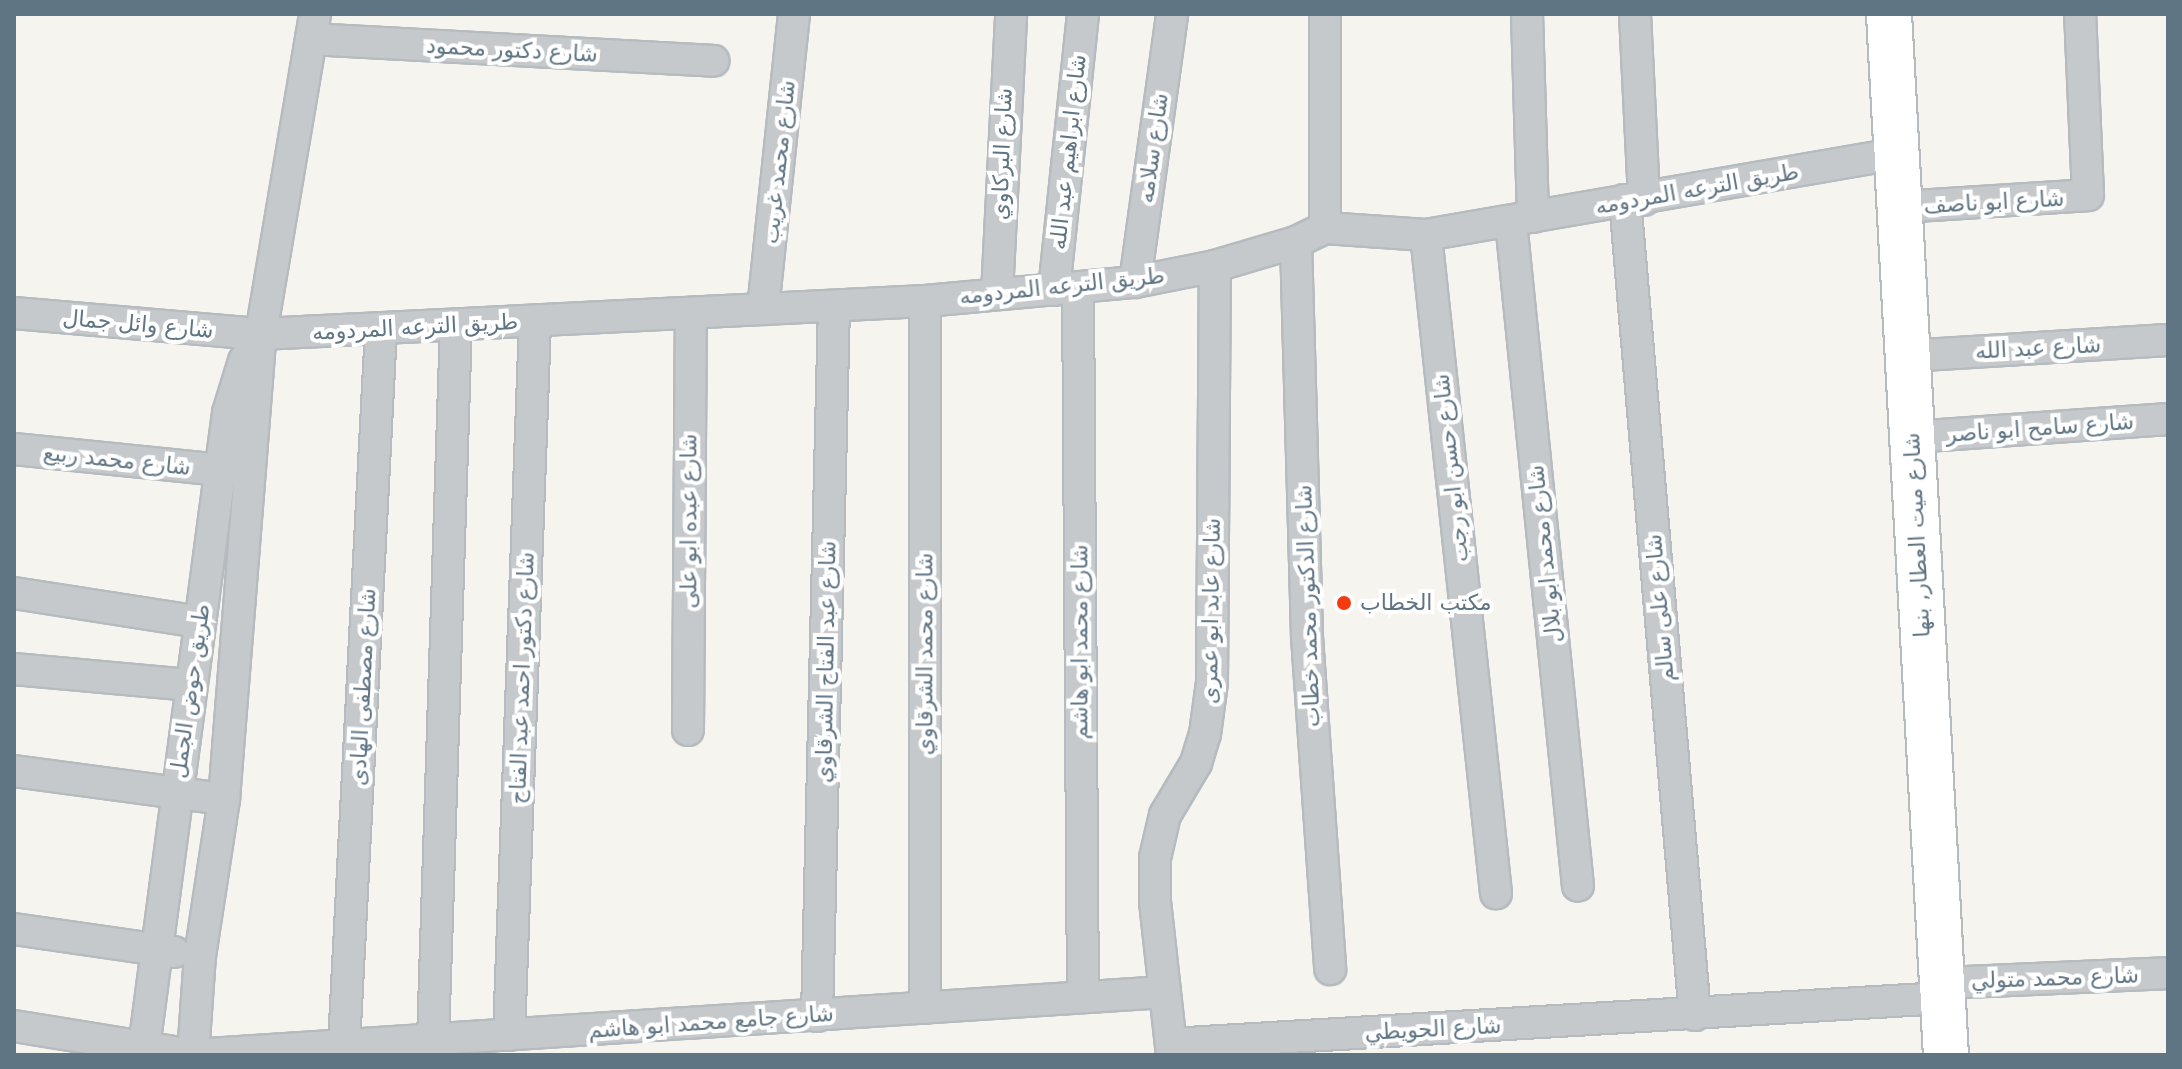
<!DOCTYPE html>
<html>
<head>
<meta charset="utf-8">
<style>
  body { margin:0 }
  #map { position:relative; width:2182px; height:1069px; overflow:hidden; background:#f5f4ef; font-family:"DejaVu Sans","Noto Sans Arabic",sans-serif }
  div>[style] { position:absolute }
  .roads { filter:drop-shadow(2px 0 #b5bbbf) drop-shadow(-2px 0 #b5bbbf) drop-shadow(0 2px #b5bbbf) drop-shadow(0 -2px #b5bbbf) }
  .street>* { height:30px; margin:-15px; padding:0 15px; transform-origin:15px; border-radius:15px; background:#c6c9cc }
  .secondary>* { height:44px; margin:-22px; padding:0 22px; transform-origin:22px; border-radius:22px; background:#fff }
  .dots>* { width:22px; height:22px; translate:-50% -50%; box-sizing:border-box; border:4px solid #fff; border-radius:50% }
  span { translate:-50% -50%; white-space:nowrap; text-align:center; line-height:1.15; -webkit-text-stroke:8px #fff; paint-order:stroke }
  .street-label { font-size:22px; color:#607584 }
  .poi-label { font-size:22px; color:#607584 }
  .left { translate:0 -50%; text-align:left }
  .frame { position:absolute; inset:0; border:16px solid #607584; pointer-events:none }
</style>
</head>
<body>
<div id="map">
  <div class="roads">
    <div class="street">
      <i style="left:1325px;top:14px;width:214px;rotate:90deg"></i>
      <i style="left:1527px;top:14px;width:203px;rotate:88.3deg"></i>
      <i style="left:1635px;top:14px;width:186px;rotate:87.2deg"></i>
      <i style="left:311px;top:39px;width:403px;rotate:3.1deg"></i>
      <i style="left:1625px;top:200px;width:818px;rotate:85.09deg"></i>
      <i style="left:1899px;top:207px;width:189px;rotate:-3.6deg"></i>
      <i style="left:2088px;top:195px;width:181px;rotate:-92.5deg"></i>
      <i style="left:1511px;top:222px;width:667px;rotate:84.24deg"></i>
      <i style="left:1426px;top:235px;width:662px;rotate:83.93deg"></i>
      <i style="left:1296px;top:242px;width:395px;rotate:88.4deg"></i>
      <i style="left:1307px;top:637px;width:333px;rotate:86deg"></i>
      <i style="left:1135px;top:282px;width:271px;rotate:-82.1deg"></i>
      <i style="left:1078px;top:287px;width:709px;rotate:89.6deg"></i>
      <i style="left:1054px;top:290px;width:278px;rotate:-84deg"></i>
      <i style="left:997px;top:294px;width:280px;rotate:-87.1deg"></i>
      <i style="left:925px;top:301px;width:707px;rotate:90deg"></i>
      <i style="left:763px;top:309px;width:297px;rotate:-84deg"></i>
      <i style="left:14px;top:313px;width:248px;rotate:4.9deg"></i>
      <i style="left:261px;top:334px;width:665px;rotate:-2.85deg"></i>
      <i style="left:925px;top:301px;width:211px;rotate:-5.2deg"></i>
      <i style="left:1135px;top:282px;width:82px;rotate:-11.3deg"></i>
      <i style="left:1215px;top:266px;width:84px;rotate:-16.5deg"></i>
      <i style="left:1296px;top:242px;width:32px;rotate:-26deg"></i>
      <i style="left:1325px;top:228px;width:101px;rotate:4deg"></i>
      <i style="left:1426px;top:235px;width:478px;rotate:-9.8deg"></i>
      <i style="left:1907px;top:356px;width:261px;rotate:-3.5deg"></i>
      <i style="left:1912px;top:437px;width:257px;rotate:-4deg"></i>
      <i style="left:14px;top:449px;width:208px;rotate:5.8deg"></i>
      <i style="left:14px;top:593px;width:187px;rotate:8.9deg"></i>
      <i style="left:14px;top:669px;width:178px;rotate:5.2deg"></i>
      <i style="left:688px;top:730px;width:417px;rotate:-89.6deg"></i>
      <i style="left:14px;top:771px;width:212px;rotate:7.6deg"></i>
      <i style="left:14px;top:929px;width:162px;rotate:8.2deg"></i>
      <i style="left:1941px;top:983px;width:227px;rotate:-2.5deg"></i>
      <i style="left:1165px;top:992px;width:91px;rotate:-96.3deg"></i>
      <i style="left:1155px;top:902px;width:44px;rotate:-90deg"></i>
      <i style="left:1155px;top:858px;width:44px;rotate:-76.9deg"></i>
      <i style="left:1165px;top:815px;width:61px;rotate:-59.2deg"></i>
      <i style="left:1196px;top:763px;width:30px;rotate:-73deg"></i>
      <i style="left:1205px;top:734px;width:52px;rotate:-82.3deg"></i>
      <i style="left:1212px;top:682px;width:416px;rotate:-89.6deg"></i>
      <i style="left:817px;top:1016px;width:709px;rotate:-88.63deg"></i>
      <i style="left:14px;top:1026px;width:181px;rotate:9.2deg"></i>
      <i style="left:193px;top:1055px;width:974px;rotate:-3.71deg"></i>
      <i style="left:1165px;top:992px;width:63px;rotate:83.7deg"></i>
      <i style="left:509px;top:1035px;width:714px;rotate:-87.91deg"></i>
      <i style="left:433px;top:1040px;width:715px;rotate:-88.16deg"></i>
      <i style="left:1171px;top:1044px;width:772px;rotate:-3.41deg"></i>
      <i style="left:344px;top:1045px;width:717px;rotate:-87.04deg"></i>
      <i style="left:143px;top:1055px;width:648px;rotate:-82.46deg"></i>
      <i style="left:228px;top:413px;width:54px;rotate:-72.9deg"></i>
      <i style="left:244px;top:361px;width:17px;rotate:-59deg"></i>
      <i style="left:193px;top:1055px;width:99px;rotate:-86deg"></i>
      <i style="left:200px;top:956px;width:159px;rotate:-81.3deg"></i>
      <i style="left:224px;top:799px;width:466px;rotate:-85.5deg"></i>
      <i style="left:261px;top:334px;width:325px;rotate:-80.4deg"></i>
    </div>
    <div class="secondary">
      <i style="left:1889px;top:14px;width:1043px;rotate:86.87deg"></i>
    </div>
  </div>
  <div class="dots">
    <i style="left:1344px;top:603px;background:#f43b10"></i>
  </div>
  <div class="street-label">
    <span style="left:512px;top:50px;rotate:3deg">شارع دكتور محمود</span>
    <span style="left:1153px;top:148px;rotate:-82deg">شارع سلامه</span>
    <span style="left:1068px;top:152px;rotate:-84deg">شارع ابراهيم عبد الله</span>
    <span style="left:1002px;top:154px;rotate:-88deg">شارع البركاوي</span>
    <span style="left:779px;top:162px;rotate:-84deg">شارع محمد غريب</span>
    <span style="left:1697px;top:189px;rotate:-10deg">طريق الترعه المردومه</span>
    <span style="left:1994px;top:202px;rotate:-3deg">شارع ابو ناصف</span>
    <span style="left:1062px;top:286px;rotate:-6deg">طريق الترعه المردومه</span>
    <span style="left:138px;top:324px;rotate:5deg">شارع وائل جمال</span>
    <span style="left:415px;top:327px;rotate:-3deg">طريق الترعه المردومه</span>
    <span style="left:2038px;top:348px;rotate:-3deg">شارع عبد الله</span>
    <span style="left:2040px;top:428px;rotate:-4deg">شارع سامح ابو ناصر</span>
    <span style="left:117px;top:460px;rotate:6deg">شارع محمد ربيع</span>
    <span style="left:1451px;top:468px;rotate:-96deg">شارع حسن ابو رجب</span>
    <span style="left:689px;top:521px;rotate:-90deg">شارع عبده ابو على</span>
    <span style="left:1917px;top:535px;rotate:-93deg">شارع ميت العطار, بنها</span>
    <span style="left:1545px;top:554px;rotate:-96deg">شارع محمد ابو بلال</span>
    <span style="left:1308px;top:606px;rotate:-92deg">شارع الدكتور محمد خطاب</span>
    <span style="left:1660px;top:608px;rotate:-95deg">شارع على سالم</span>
    <span style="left:1211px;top:611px;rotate:-89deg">شارع عابد ابو عمرى</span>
    <span style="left:1080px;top:642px;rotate:-90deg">شارع محمد ابو هاشم</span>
    <span style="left:925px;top:654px;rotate:-90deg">شارع محمد الشرقاوي</span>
    <span style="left:826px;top:662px;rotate:-89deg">شارع عبد الفتاح الشرقاوي</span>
    <span style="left:522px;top:678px;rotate:-88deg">شارع دكتور احمد عبد الفتاح</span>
    <span style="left:363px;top:687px;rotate:-87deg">شارع مصطفى الهادى</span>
    <span style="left:190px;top:691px;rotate:-82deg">طريق حوض الجمل</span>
    <span style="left:2055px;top:978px;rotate:-2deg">شارع محمد متولي</span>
    <span style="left:711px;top:1022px;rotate:-4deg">شارع جامع محمد ابو هاشم</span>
    <span style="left:1433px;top:1029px;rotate:-3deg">شارع الحويطي</span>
  </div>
  <div class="poi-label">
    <span class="left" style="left:1360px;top:603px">مكتب الخطاب</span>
  </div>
  <div class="frame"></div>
</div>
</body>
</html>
